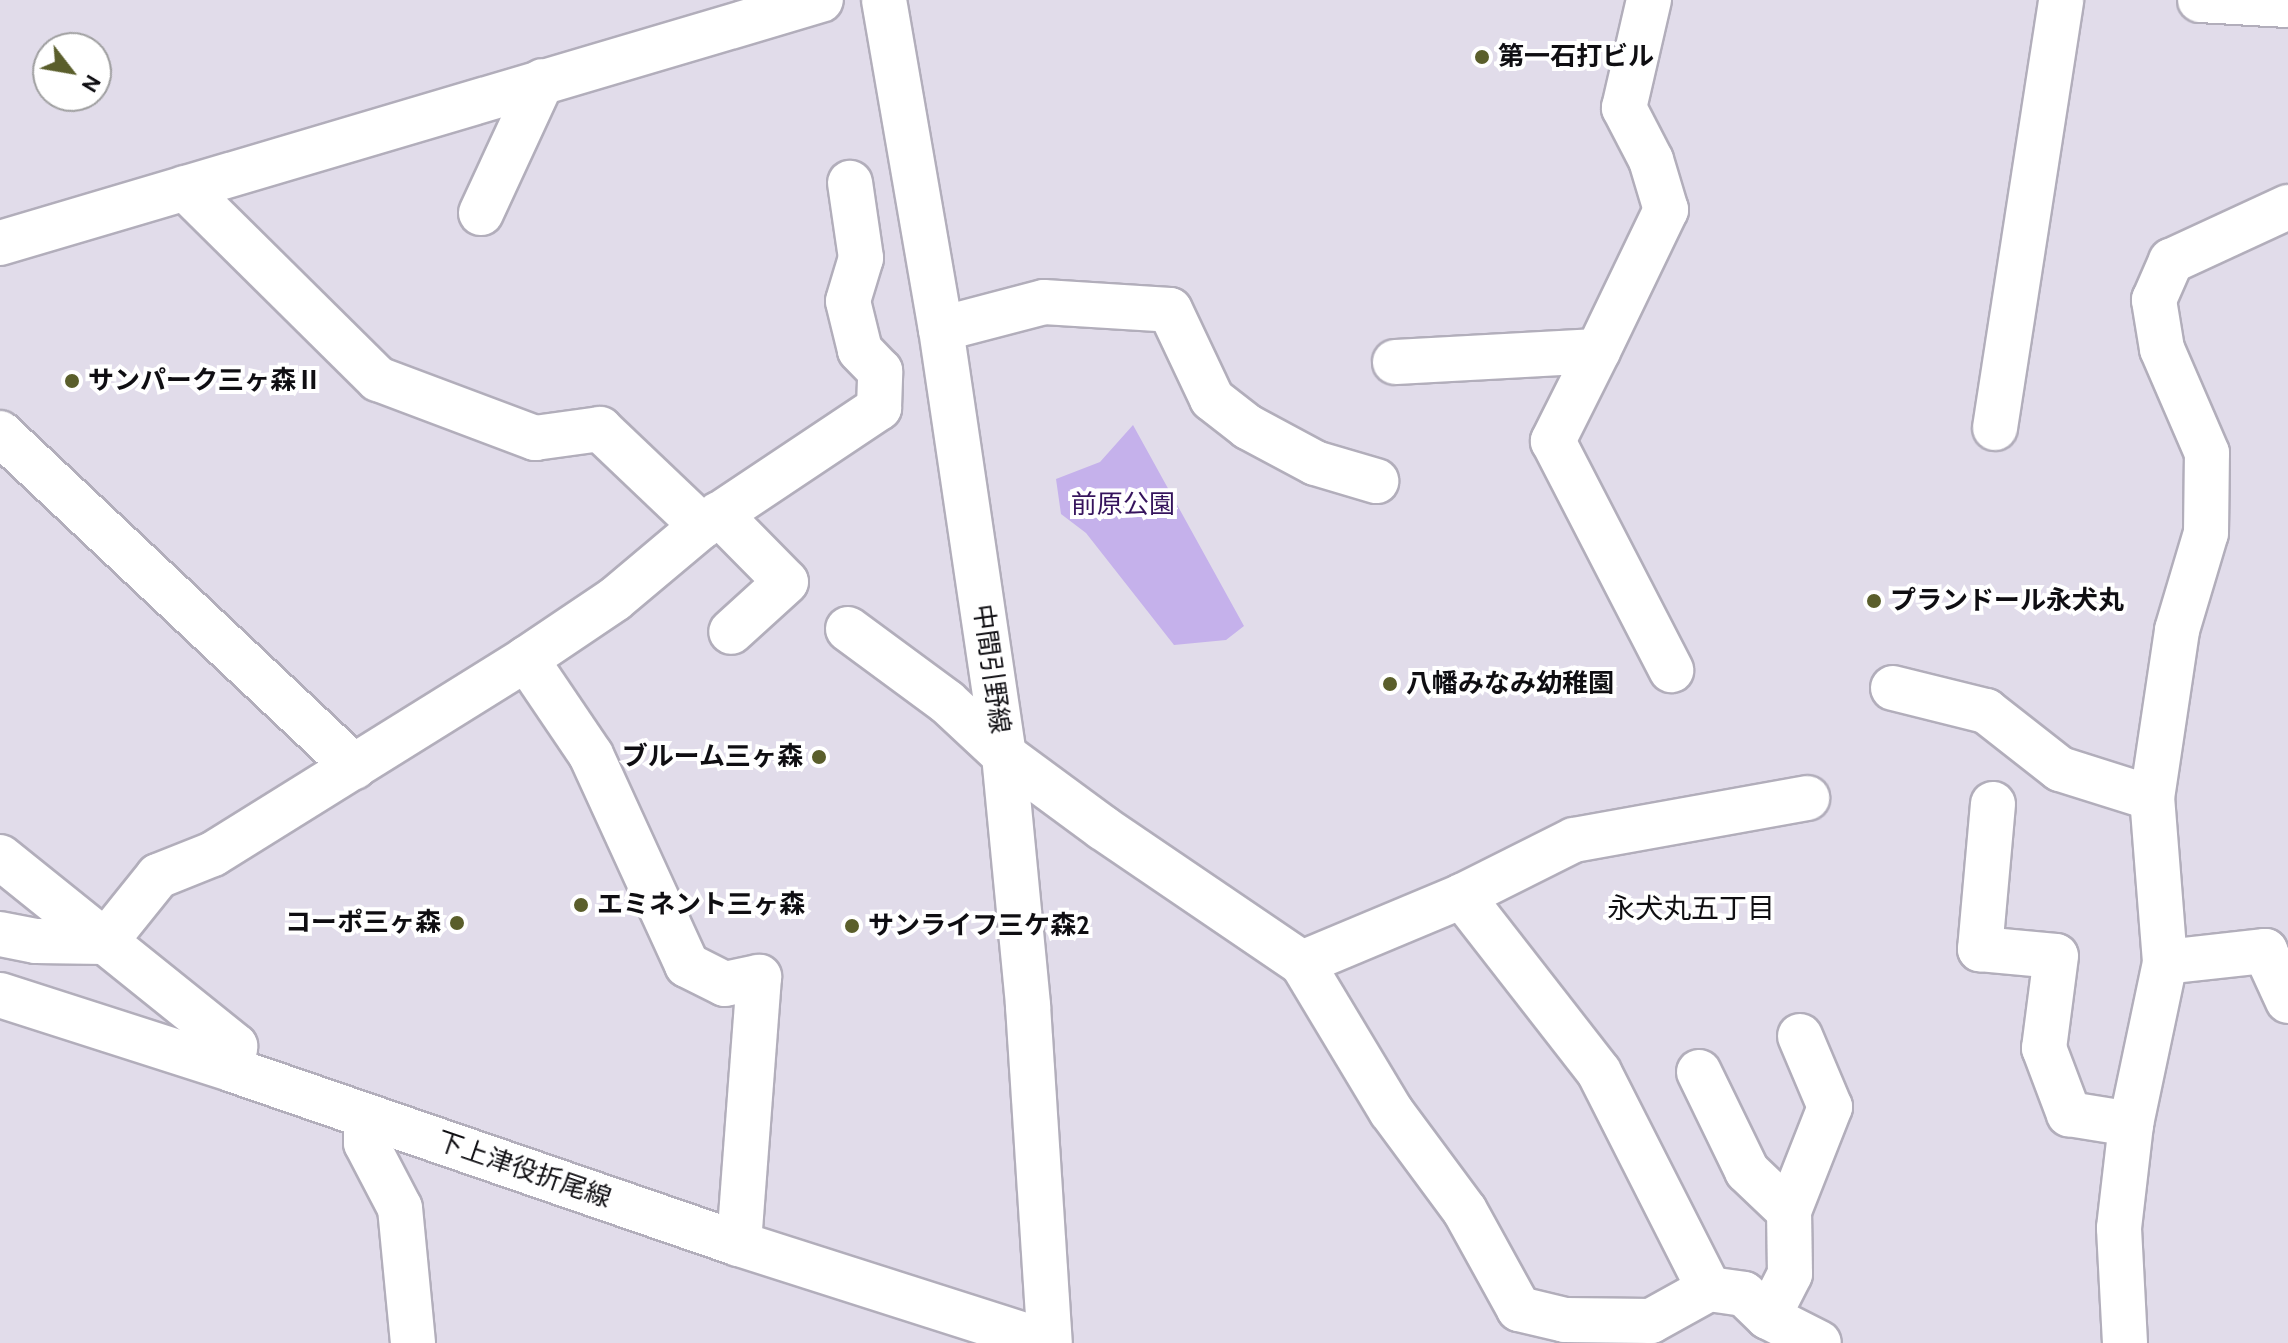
<!DOCTYPE html>
<html>
<head>
<meta charset="utf-8">
<style>
  body { margin:0 }
  #map { position:relative; width:2288px; height:1343px; overflow:hidden; background:#e1dcea; font-family:Cabin,"Noto Sans JP",sans-serif }
  div>[style] { position:absolute }
  .green>* { inset:0; background:#c5b1eb }
  .roads { filter:drop-shadow(2px 0 #b2aebb) drop-shadow(-2px 0 #b2aebb) drop-shadow(0 2px #b2aebb) drop-shadow(0 -2px #b2aebb) }
  .minor>* { height:44px; margin:-22px; padding:0 22px; transform-origin:22px; border-radius:22px; background:#fff }
  .major>* { height:44px; margin:-22px; padding:0 22px; transform-origin:22px; border-radius:22px; background:#fff }
  .dots>* { width:22px; height:22px; translate:-50% -50%; box-sizing:border-box; border:4px solid #fff; border-radius:50% }
  span { translate:-50% -50%; white-space:nowrap; text-align:center; line-height:1.15; -webkit-text-stroke:8px #fff; paint-order:stroke }
  .poi-label { font-size:26px; color:#0f0e12; font-weight:700 }
  .left { translate:0 -50%; text-align:left }
  .right { translate:-100% -50%; text-align:right }
  .park-label { font-size:26px; color:#35135c }
  .street-label { font-size:26px; color:#0f0e12 }
  .neighbourhood-label { font-size:28px; color:#0f0e12 }
  .north { position:absolute; left:32px; top:32px; width:80px; height:80px; box-sizing:border-box; background:#fff; border:2px solid #9f9fa0; border-radius:50%; rotate:121deg; font-size:22px; font-weight:700; line-height:32px; text-align:center; color:#0f0e12 }
  .north::after { content:''; display:block; margin:auto; width:28px; height:36px; background:#5a5e2b; clip-path:polygon(50% 0,100% 100%,50% 72%,0 100%) }
</style>
</head>
<body>
<div id="map">
  <div class="green">
    <i style="clip-path:polygon(1133px 425px,1244px 626px,1226px 640px,1174px 645px,1086px 533px,1061px 514px,1056px 479px,1100px 462px)"></i>
  </div>
  <div class="roads">
    <div class="minor">
      <i style="left:2200px;top:0;width:88px;rotate:3.3deg"></i>
      <i style="left:185px;top:188px;width:272px;rotate:44.7deg"></i>
      <i style="left:378px;top:379px;width:168px;rotate:20.6deg"></i>
      <i style="left:535px;top:438px;width:66px;rotate:-7.9deg"></i>
      <i style="left:600px;top:429px;width:141px;rotate:43.6deg"></i>
      <i style="left:481px;top:213px;width:145px;rotate:-65.2deg"></i>
      <i style="left:0;top:243px;width:856px;rotate:-16.49deg"></i>
      <i style="left:941px;top:329px;width:106px;rotate:-14.7deg"></i>
      <i style="left:1044px;top:302px;width:126px;rotate:3.6deg"></i>
      <i style="left:1170px;top:310px;width:98px;rotate:64.7deg"></i>
      <i style="left:1212px;top:399px;width:46px;rotate:37.9deg"></i>
      <i style="left:1248px;top:427px;width:76px;rotate:28.2deg"></i>
      <i style="left:1315px;top:463px;width:64px;rotate:16.4deg"></i>
      <i style="left:1598px;top:351px;width:101px;rotate:116.6deg"></i>
      <i style="left:1553px;top:441px;width:258px;rotate:62.7deg"></i>
      <i style="left:1395px;top:362px;width:203px;rotate:-3.1deg"></i>
      <i style="left:1598px;top:351px;width:157px;rotate:-64.3deg"></i>
      <i style="left:1666px;top:210px;width:52px;rotate:-106.7deg"></i>
      <i style="left:1651px;top:160px;width:59px;rotate:-117.4deg"></i>
      <i style="left:1624px;top:108px;width:111px;rotate:-77deg"></i>
      <i style="left:1995px;top:428px;width:433px;rotate:-81.2deg"></i>
      <i style="left:0;top:433px;width:487px;rotate:43.3deg"></i>
      <i style="left:719px;top:514px;width:95px;rotate:45.4deg"></i>
      <i style="left:786px;top:582px;width:74px;rotate:137.7deg"></i>
      <i style="left:848px;top:629px;width:123px;rotate:36.4deg"></i>
      <i style="left:947px;top:702px;width:78px;rotate:42.9deg"></i>
      <i style="left:1004px;top:755px;width:123px;rotate:36.4deg"></i>
      <i style="left:1103px;top:828px;width:240px;rotate:34.2deg"></i>
      <i style="left:1302px;top:963px;width:173px;rotate:59deg"></i>
      <i style="left:1391px;top:1111px;width:124px;rotate:53.5deg"></i>
      <i style="left:1465px;top:1211px;width:112px;rotate:61.1deg"></i>
      <i style="left:1519px;top:1309px;width:47px;rotate:13.4deg"></i>
      <i style="left:1565px;top:1320px;width:86px;rotate:0.7deg"></i>
      <i style="left:1651px;top:1321px;width:66px;rotate:-28.9deg"></i>
      <i style="left:1709px;top:1289px;width:35px;rotate:8deg"></i>
      <i style="left:1744px;top:1294px;width:33px;rotate:44deg"></i>
      <i style="left:1768px;top:1317px;width:57px;rotate:27deg"></i>
      <i style="left:526px;top:659px;width:116px;rotate:55.9deg"></i>
      <i style="left:591px;top:755px;width:231px;rotate:65.4deg"></i>
      <i style="left:687px;top:965px;width:42px;rotate:26.6deg"></i>
      <i style="left:725px;top:984px;width:35px;rotate:-12deg"></i>
      <i style="left:759px;top:977px;width:268px;rotate:94.3deg"></i>
      <i style="left:1893px;top:688px;width:96px;rotate:13.9deg"></i>
      <i style="left:1986px;top:711px;width:94px;rotate:38.1deg"></i>
      <i style="left:2060px;top:769px;width:96px;rotate:17.5deg"></i>
      <i style="left:1993px;top:804px;width:146px;rotate:95.1deg"></i>
      <i style="left:1980px;top:949px;width:76px;rotate:5.3deg"></i>
      <i style="left:2056px;top:956px;width:93px;rotate:97.4deg"></i>
      <i style="left:2044px;top:1048px;width:71px;rotate:69.3deg"></i>
      <i style="left:2069px;top:1114px;width:63px;rotate:9.2deg"></i>
      <i style="left:0;top:857px;width:302px;rotate:38.8deg"></i>
      <i style="left:235px;top:1046px;width:24px;rotate:95deg"></i>
      <i style="left:1462px;top:896px;width:223px;rotate:52.1deg"></i>
      <i style="left:1599px;top:1072px;width:243px;rotate:63.1deg"></i>
      <i style="left:0;top:934px;width:37px;rotate:11deg"></i>
      <i style="left:36px;top:941px;width:69px;rotate:0.8deg"></i>
      <i style="left:105px;top:942px;width:85px;rotate:-51.2deg"></i>
      <i style="left:158px;top:876px;width:59px;rotate:-21.8deg"></i>
      <i style="left:213px;top:854px;width:369px;rotate:-31.9deg"></i>
      <i style="left:526px;top:659px;width:107px;rotate:-34deg"></i>
      <i style="left:615px;top:599px;width:114px;rotate:-40deg"></i>
      <i style="left:702px;top:526px;width:213px;rotate:-33.7deg"></i>
      <i style="left:879px;top:408px;width:37px;rotate:-88deg"></i>
      <i style="left:880px;top:371px;width:29px;rotate:-134deg"></i>
      <i style="left:860px;top:350px;width:50px;rotate:-103.8deg"></i>
      <i style="left:848px;top:301px;width:45px;rotate:-73.2deg"></i>
      <i style="left:861px;top:258px;width:76px;rotate:-98.3deg"></i>
      <i style="left:2165px;top:962px;width:101px;rotate:-6.3deg"></i>
      <i style="left:2265px;top:951px;width:55px;rotate:65.3deg"></i>
      <i style="left:1302px;top:963px;width:173px;rotate:-22.7deg"></i>
      <i style="left:1462px;top:896px;width:125px;rotate:-26.6deg"></i>
      <i style="left:1574px;top:840px;width:237px;rotate:-10.2deg"></i>
      <i style="left:1699px;top:1072px;width:110px;rotate:64.1deg"></i>
      <i style="left:1747px;top:1171px;width:58px;rotate:43.6deg"></i>
      <i style="left:366px;top:1116px;width:27px;rotate:90deg"></i>
      <i style="left:366px;top:1143px;width:73px;rotate:62.4deg"></i>
      <i style="left:400px;top:1208px;width:136px;rotate:84.5deg"></i>
      <i style="left:1768px;top:1317px;width:48px;rotate:-62.9deg"></i>
      <i style="left:1790px;top:1274px;width:63px;rotate:-90.9deg"></i>
      <i style="left:1789px;top:1211px;width:112px;rotate:-68.5deg"></i>
      <i style="left:1830px;top:1107px;width:77px;rotate:-112.9deg"></i>
      <i style="left:2125px;top:1343px;width:115px;rotate:-93deg"></i>
      <i style="left:2119px;top:1228px;width:105px;rotate:-83.4deg"></i>
      <i style="left:2131px;top:1124px;width:166px;rotate:-78.1deg"></i>
      <i style="left:2165px;top:962px;width:165px;rotate:-94.5deg"></i>
      <i style="left:2152px;top:798px;width:170px;rotate:-81.5deg"></i>
      <i style="left:2177px;top:630px;width:101px;rotate:-73.4deg"></i>
      <i style="left:2206px;top:533px;width:80px;rotate:-89.3deg"></i>
      <i style="left:2207px;top:453px;width:113px;rotate:-113.4deg"></i>
      <i style="left:2162px;top:349px;width:50px;rotate:-99.3deg"></i>
      <i style="left:2154px;top:300px;width:43px;rotate:-66.4deg"></i>
      <i style="left:2171px;top:261px;width:129px;rotate:-24.8deg"></i>
    </div>
    <div class="major">
      <i style="left:884px;top:0;width:334px;rotate:80.2deg"></i>
      <i style="left:941px;top:329px;width:431px;rotate:81.6deg"></i>
      <i style="left:1004px;top:755px;width:252px;rotate:84.5deg"></i>
      <i style="left:1028px;top:1006px;width:338px;rotate:86.3deg"></i>
      <i style="left:0;top:995px;width:245px;rotate:17.8deg"></i>
      <i style="left:233px;top:1070px;width:535px;rotate:18.98deg"></i>
      <i style="left:739px;top:1244px;width:325px;rotate:17.7deg"></i>
    </div>
  </div>
  <div class="dots">
    <i style="left:1482px;top:57px;background:#5a5e2b"></i>
    <i style="left:72px;top:381px;background:#5a5e2b"></i>
    <i style="left:1874px;top:601px;background:#5a5e2b"></i>
    <i style="left:1390px;top:684px;background:#5a5e2b"></i>
    <i style="left:819px;top:757px;background:#5a5e2b"></i>
    <i style="left:581px;top:905px;background:#5a5e2b"></i>
    <i style="left:457px;top:923px;background:#5a5e2b"></i>
    <i style="left:852px;top:926px;background:#5a5e2b"></i>
  </div>
  <div class="poi-label">
    <span class="left" style="left:1498px;top:57px">第一石打ビル</span>
    <span class="left" style="left:88px;top:381px">サンパーク三ヶ森Ⅱ</span>
    <span class="left" style="left:1890px;top:601px">プランドール永犬丸</span>
    <span class="left" style="left:1406px;top:684px">八幡みなみ幼稚園</span>
    <span class="right" style="left:803px;top:757px">ブルーム三ヶ森</span>
    <span class="left" style="left:597px;top:905px">エミネント三ヶ森</span>
    <span class="right" style="left:441px;top:923px">コーポ三ヶ森</span>
    <span class="left" style="left:868px;top:926px">サンライフ三ケ森2</span>
  </div>
  <div class="park-label">
    <span style="left:1123px;top:505px">前原公園</span>
  </div>
  <div class="street-label">
    <span style="left:991px;top:669px;rotate:82deg">中間引野線</span>
    <span style="left:524px;top:1170px;rotate:19deg">下上津役折尾線</span>
  </div>
  <div class="neighbourhood-label">
    <span style="left:1691px;top:908px">永犬丸五丁目</span>
  </div>
  <div class="north">N</div>
</div>
</body>
</html>
